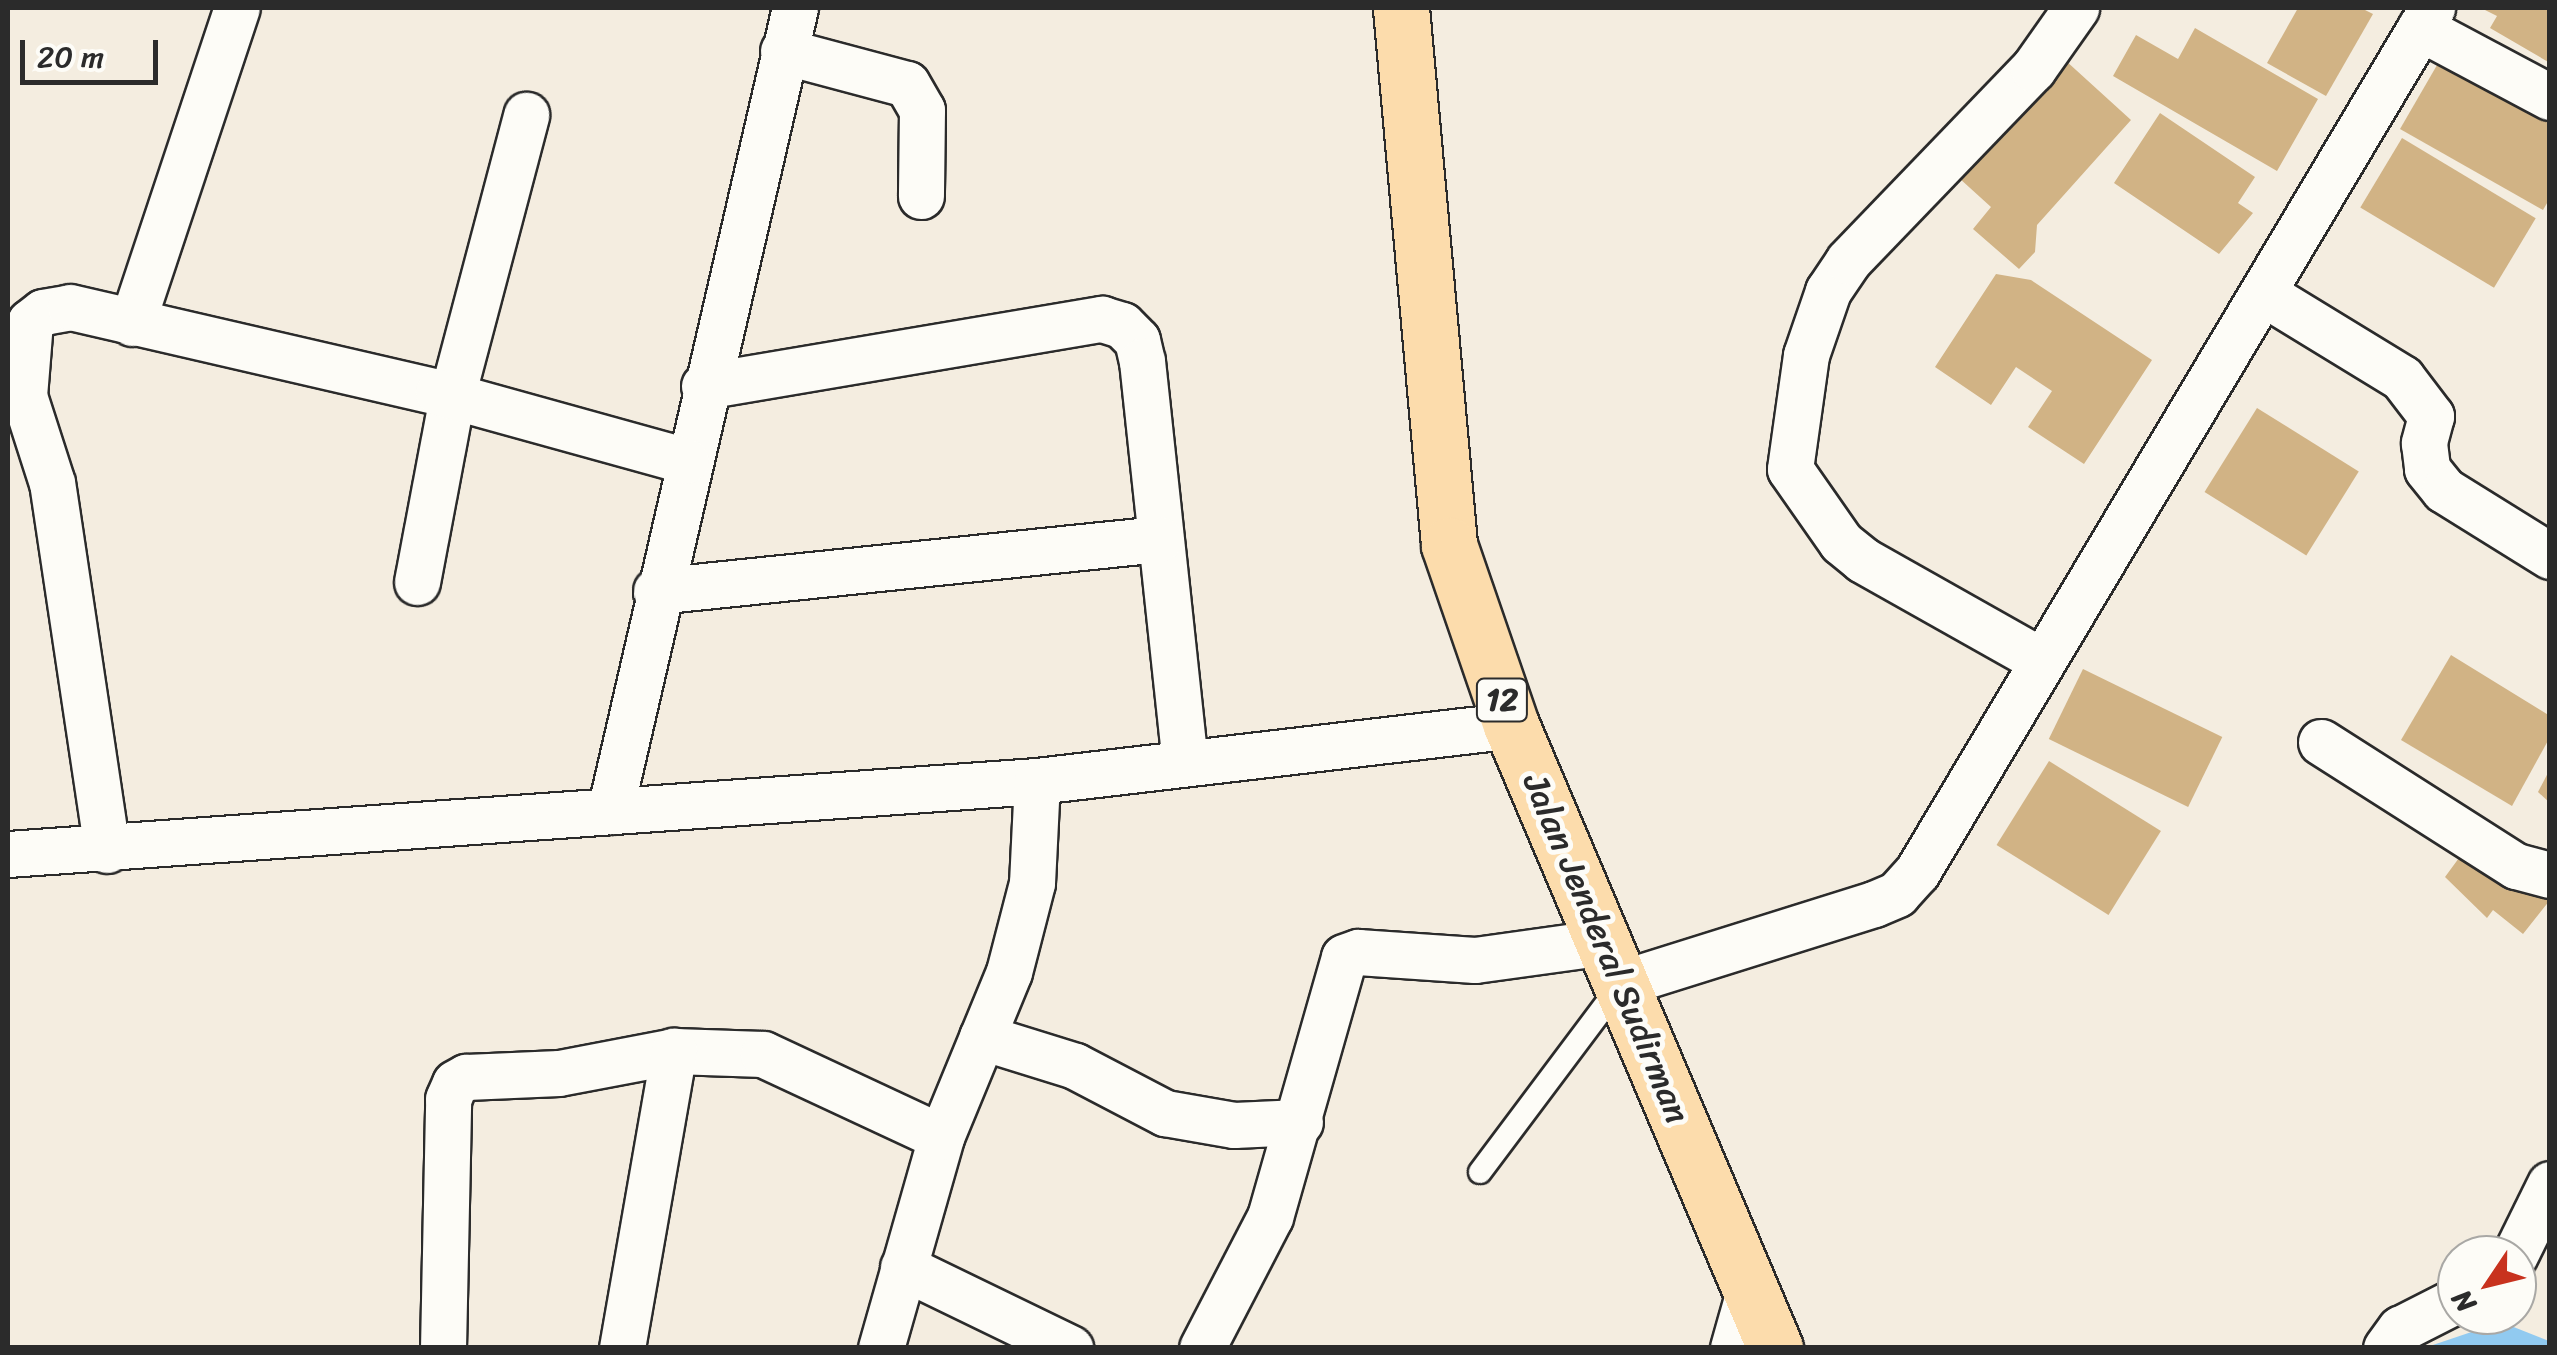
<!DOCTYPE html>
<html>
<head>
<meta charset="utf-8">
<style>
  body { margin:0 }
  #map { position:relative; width:2557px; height:1355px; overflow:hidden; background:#f4ede0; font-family:Sriracha,sans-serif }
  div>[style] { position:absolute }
  .water>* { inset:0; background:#91caf0 }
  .building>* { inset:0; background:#d1b385; transform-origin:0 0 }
  .roads { filter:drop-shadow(2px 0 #2b2b2b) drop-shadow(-2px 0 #2b2b2b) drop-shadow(0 2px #2b2b2b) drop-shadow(0 -2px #2b2b2b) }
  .service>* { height:22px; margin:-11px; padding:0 11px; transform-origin:11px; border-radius:11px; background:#fdfcf7 }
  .minor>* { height:45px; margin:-22.5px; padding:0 22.5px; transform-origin:22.5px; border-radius:22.5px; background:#fdfcf7 }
  .trunk>* { height:55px; margin:-27.5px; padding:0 27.5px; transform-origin:27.5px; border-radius:27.5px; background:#fcdcac }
  span { translate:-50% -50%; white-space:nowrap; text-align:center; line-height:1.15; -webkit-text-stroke:10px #fdfcf7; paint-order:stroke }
  .shield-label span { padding:2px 8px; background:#fdfcf7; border:2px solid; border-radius:8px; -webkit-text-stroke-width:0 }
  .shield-label { font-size:32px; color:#2b2b2b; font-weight:700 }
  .street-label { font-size:35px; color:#2b2b2b }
  .frame { position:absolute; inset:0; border:10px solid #2b2b2b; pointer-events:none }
  .north { position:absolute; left:2437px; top:1235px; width:100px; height:100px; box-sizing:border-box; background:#fdfcf7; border:2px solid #a9a8a5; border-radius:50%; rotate:235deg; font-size:28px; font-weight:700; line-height:40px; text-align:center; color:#2b2b2b }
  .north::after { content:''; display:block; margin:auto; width:35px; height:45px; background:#c8321e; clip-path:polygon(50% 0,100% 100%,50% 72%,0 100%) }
  .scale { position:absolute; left:20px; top:40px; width:138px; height:45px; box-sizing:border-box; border:5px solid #2b2b2b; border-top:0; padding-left:12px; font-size:30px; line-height:35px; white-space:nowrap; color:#2b2b2b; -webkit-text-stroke:8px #fdfcf7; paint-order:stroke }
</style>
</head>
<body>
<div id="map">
  <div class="water">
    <i style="clip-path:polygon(2501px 1322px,2549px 1341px,2549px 1347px,2427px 1347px)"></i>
  </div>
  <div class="building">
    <i style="clip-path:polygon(2298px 8px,2361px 8px,2373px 14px,2326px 96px,2267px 63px)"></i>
    <i style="clip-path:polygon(2481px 8px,2550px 8px,2550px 63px,2490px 28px,2497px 16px)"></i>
    <i style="clip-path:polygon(2195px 28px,2318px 99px,2277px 171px,2113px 76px,2136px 35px,2178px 59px)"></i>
    <i style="clip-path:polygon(2444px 53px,2550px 113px,2550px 198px,2543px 210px,2400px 129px)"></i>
    <i style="clip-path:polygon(2065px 60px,2131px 120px,2037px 225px,2035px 252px,2019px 269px,1973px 229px,1991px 207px,1959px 178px)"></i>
    <i style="clip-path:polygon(2160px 113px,2255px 177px,2238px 203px,2253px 213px,2219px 254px,2114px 183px)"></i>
    <i style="left:2402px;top:138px;width:156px;height:81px;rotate:31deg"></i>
    <i style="clip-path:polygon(1996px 274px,2031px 280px,2152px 360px,2084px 464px,2028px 427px,2052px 391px,2016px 367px,1991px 405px,1935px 367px)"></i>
    <i style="left:2257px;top:408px;width:120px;height:99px;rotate:32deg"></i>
    <i style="clip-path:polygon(2451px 655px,2550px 716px,2550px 737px,2512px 806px,2401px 740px)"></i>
    <i style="left:2083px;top:669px;width:155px;height:78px;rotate:26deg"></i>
    <i style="left:2049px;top:761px;width:132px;height:99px;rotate:32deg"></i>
    <i style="clip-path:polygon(2550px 769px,2550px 803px,2538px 792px)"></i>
    <i style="clip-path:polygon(2478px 832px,2550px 883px,2550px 900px,2523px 934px,2493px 910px,2487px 918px,2445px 877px)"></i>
  </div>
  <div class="roads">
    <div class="service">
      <i style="left:1480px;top:1172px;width:231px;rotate:-53.1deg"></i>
    </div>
    <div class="minor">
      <i style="left:2420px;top:28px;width:147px;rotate:28deg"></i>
      <i style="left:783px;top:51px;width:128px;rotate:14.9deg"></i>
      <i style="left:907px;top:84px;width:30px;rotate:60deg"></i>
      <i style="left:922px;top:110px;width:86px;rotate:90.7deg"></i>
      <i style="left:2263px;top:293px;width:163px;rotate:31.4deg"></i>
      <i style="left:2402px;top:378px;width:48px;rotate:52.7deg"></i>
      <i style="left:2431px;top:416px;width:28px;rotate:105deg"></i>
      <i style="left:2424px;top:443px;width:26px;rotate:83deg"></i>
      <i style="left:2427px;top:469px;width:27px;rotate:51deg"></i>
      <i style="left:2444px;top:490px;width:125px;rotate:31.9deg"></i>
      <i style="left:132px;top:323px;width:332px;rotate:-71.6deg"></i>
      <i style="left:704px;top:386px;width:404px;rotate:-9.6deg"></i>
      <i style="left:1102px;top:319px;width:21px;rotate:17deg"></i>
      <i style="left:1122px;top:325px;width:21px;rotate:45deg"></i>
      <i style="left:1137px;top:340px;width:22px;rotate:77deg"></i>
      <i style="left:1142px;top:361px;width:403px;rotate:83.9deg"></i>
      <i style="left:417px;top:582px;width:189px;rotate:-79.3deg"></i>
      <i style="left:452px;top:396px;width:291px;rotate:-75.2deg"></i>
      <i style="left:656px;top:591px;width:506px;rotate:-5.9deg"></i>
      <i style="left:2042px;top:661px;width:206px;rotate:-150.6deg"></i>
      <i style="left:1863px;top:560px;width:28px;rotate:-141deg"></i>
      <i style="left:1841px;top:542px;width:89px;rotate:-124.9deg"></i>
      <i style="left:1790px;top:469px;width:115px;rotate:-82deg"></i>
      <i style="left:1806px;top:355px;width:68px;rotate:-71deg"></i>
      <i style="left:1828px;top:291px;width:36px;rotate:-56deg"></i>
      <i style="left:1848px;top:261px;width:267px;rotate:-46.1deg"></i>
      <i style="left:2033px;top:69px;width:75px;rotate:-54.8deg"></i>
      <i style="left:2321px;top:742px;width:231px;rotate:32.5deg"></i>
      <i style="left:2516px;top:866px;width:35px;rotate:15deg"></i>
      <i style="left:610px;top:811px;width:824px;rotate:-77.03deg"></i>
      <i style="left:107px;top:850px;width:371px;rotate:-98.5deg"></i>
      <i style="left:52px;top:483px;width:91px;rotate:-107.8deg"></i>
      <i style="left:24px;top:396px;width:74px;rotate:-85.4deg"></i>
      <i style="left:30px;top:322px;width:16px;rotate:-38deg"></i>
      <i style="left:43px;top:312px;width:27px;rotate:-10deg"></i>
      <i style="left:70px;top:307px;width:378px;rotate:13deg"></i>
      <i style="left:438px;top:392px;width:257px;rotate:15.5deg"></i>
      <i style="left:8px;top:854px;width:1032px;rotate:-4.06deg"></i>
      <i style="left:1037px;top:781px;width:477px;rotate:-6.7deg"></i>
      <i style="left:1622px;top:983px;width:264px;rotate:-17.4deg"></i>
      <i style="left:1874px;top:904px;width:25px;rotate:-23deg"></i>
      <i style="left:1897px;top:894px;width:30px;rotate:-48deg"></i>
      <i style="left:1917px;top:872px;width:1006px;rotate:-59.2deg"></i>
      <i style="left:982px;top:1037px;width:97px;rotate:17.3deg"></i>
      <i style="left:1075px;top:1066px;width:102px;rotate:27.6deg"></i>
      <i style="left:1165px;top:1113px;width:70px;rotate:9.9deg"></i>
      <i style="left:1234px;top:1125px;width:66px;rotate:-2.6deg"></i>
      <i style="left:2515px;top:1255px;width:79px;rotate:-63.8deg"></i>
      <i style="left:903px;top:1267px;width:186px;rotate:25.9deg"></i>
      <i style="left:443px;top:1348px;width:249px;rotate:-88.8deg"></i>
      <i style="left:448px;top:1099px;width:17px;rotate:-66deg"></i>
      <i style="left:455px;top:1083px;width:13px;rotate:-29deg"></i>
      <i style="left:466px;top:1077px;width:93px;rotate:-2.5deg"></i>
      <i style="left:559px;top:1073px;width:117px;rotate:-10.8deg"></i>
      <i style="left:674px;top:1051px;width:89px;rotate:1.9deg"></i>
      <i style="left:763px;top:1054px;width:196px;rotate:25deg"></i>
      <i style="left:622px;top:1348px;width:302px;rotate:-80.1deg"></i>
      <i style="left:881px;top:1348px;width:219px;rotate:-74.1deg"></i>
      <i style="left:941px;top:1137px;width:178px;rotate:-67.6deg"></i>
      <i style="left:1009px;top:972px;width:92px;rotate:-75.5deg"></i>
      <i style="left:1032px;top:883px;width:102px;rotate:-87.2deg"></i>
      <i style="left:1202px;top:1348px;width:148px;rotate:-62.6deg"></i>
      <i style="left:1270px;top:1217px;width:270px;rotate:-74.1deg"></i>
      <i style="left:1344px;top:957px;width:15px;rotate:-20deg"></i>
      <i style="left:1358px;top:952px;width:117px;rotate:3.9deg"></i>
      <i style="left:1475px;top:960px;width:130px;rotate:-7.9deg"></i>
      <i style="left:1733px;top:1348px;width:66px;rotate:-74.3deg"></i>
      <i style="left:2386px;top:1348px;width:24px;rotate:-54deg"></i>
      <i style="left:2400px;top:1329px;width:64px;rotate:-27deg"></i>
    </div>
    <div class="trunk">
      <i style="left:1401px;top:8px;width:539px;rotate:84.89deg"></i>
      <i style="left:1449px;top:545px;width:190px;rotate:71deg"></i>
      <i style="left:1511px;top:725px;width:677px;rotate:67.03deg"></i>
    </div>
  </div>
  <div class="shield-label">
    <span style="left:1502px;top:700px">12</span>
  </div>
  <div class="street-label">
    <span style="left:1607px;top:948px;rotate:67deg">Jalan Jenderal Sudirman</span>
  </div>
  <div class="frame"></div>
  <div class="north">N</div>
  <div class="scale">20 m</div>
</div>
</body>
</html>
